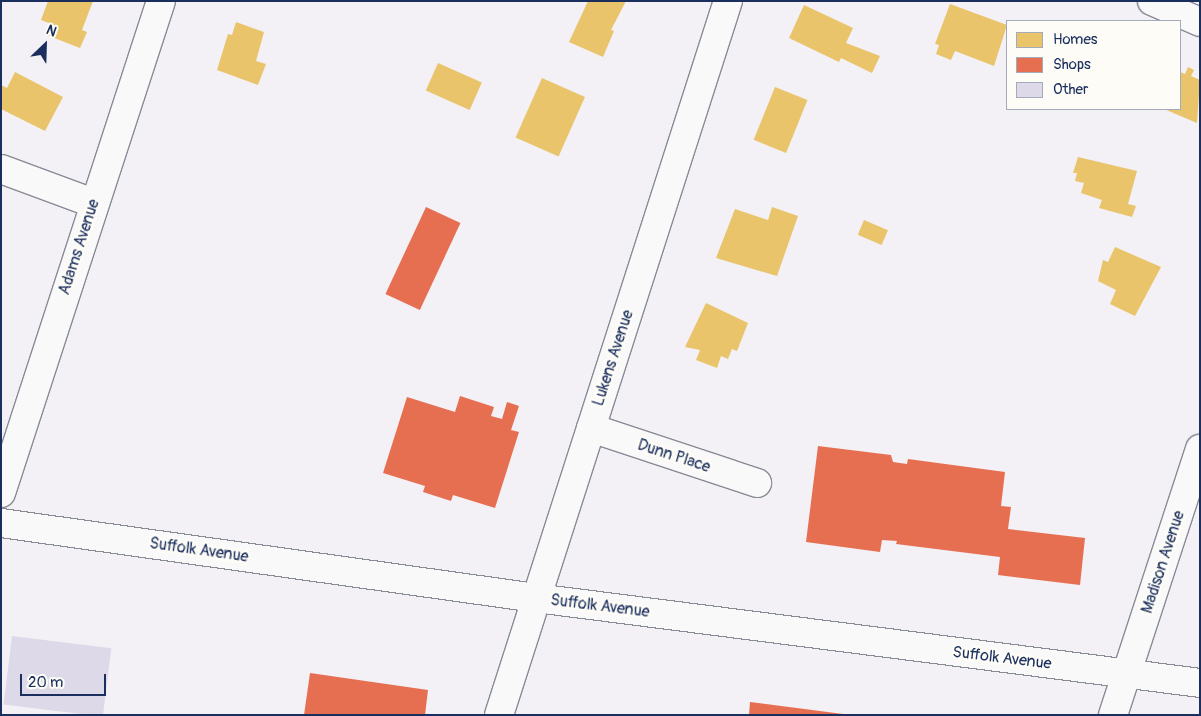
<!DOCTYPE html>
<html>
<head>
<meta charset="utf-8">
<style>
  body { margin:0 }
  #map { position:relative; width:1201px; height:716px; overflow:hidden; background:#f3f0f6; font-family:Pangolin,sans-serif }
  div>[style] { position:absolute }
  .homes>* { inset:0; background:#e9c46a; transform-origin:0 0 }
  .shops>* { inset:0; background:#e76f51; transform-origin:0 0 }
  .building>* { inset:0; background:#ddd9e8; transform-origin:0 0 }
  .roads { filter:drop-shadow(1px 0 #888b96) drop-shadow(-1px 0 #888b96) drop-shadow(0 1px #888b96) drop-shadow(0 -1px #888b96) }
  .minor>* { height:28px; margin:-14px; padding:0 14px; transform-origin:14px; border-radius:14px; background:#faf9f9 }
  .secondary>* { height:28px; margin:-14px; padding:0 14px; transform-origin:14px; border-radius:14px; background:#faf9f9 }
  span { translate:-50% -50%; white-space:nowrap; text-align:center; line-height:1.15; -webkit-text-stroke:5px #fdfcf7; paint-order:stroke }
  .street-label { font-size:16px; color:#1b2f5e }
  .frame { position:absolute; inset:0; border:2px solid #1b2f5e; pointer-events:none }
  .legend { position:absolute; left:1006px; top:20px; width:175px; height:90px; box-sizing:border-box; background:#fdfcf7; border:1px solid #a3aaba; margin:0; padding:6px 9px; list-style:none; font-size:15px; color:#1b2f5e }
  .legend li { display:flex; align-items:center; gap:10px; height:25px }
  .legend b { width:25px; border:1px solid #a3aaba }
  .north { position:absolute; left:20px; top:20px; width:50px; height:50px; -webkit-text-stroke:4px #fdfcf7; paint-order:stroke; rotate:24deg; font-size:14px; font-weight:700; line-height:20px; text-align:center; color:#1b2f5e }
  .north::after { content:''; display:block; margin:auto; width:18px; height:22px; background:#1b2f5e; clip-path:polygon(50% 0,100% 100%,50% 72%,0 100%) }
  .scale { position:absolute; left:20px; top:674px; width:86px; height:22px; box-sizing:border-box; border:2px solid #1b2f5e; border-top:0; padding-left:6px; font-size:15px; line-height:18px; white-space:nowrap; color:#1b2f5e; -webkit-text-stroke:4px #fdfcf7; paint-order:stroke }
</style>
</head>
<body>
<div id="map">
  <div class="homes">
    <i style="clip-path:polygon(48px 1px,93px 1px,82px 30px,87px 32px,80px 48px,44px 34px,49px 23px,41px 20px)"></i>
    <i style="clip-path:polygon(588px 1px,626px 1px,611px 30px,614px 31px,603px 57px,569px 42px)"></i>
    <i style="clip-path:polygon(950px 4px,1007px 25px,994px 66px,955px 51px,951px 60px,936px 54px,939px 45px,935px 44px)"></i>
    <i style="clip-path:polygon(804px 5px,853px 28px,846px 43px,880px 56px,872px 73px,841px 58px,839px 62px,789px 38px)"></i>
    <i style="clip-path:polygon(236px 22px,264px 32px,256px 61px,266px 64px,258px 85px,217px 70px,228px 34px,232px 35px)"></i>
    <i style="left:438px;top:63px;width:48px;height:30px;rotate:24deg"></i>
    <i style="clip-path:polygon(1188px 67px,1194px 70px,1191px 76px,1200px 80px,1197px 123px,1164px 109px,1180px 109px,1180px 72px,1185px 74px)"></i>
    <i style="clip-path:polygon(15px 72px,63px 97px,45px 131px,1px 109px,1px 85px,7px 88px)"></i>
    <i style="left:542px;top:78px;width:47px;height:65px;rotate:24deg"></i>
    <i style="left:775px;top:87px;width:35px;height:57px;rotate:22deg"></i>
    <i style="clip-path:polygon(1078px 157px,1137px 171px,1128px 204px,1136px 206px,1132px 217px,1099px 208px,1102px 200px,1081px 193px,1084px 183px,1075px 181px,1077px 173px,1073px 173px)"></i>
    <i style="clip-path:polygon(772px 207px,798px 216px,777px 276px,716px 258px,735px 209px,768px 220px)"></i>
    <i style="left:864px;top:220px;width:26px;height:16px;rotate:23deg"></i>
    <i style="clip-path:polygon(1115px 247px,1161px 267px,1135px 316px,1110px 304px,1116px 290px,1098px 281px,1103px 260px,1108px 262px)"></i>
    <i style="clip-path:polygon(706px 303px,748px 323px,737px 351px,732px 349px,728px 359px,721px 356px,717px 368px,696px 360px,700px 350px,685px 347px)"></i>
  </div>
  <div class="shops">
    <i style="left:426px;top:207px;width:38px;height:96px;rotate:25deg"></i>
    <i style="clip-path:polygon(460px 396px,494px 407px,491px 416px,502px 419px,507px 402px,519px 406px,511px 430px,519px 432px,495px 508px,453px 495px,451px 501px,423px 492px,425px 486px,383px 473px,407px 397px,455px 412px)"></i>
    <i style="clip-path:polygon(818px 446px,891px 455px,893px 462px,907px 464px,908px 459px,1005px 472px,1001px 506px,1011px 507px,1008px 529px,1085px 538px,1080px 585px,998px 575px,1000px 557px,896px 544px,897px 541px,882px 540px,880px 552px,806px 542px)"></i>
    <i style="clip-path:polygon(310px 673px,428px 690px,425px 715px,304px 715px)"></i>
    <i style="clip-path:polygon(750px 702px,843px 714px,843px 715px,749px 715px)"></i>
  </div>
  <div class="building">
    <i style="left:12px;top:636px;width:100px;height:69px;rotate:7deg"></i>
  </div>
  <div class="roads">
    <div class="minor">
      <i style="left:1152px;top:1px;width:52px;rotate:23.6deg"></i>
      <i style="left:1px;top:169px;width:98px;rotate:20.3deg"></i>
      <i style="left:591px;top:428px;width:175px;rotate:18.3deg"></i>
      <i style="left:1px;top:493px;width:517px;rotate:-71.99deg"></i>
      <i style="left:499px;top:715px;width:750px;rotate:-72.22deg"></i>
      <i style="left:1113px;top:715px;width:280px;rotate:-71.9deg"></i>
    </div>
    <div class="secondary">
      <i style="left:1px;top:523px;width:540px;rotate:7.98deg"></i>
      <i style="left:536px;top:598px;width:669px;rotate:7.29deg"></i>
    </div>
  </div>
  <div class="street-label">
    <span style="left:79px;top:247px;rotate:-72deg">Adams Avenue</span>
    <span style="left:613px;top:358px;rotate:-72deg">Lukens Avenue</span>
    <span style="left:674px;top:456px;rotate:18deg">Dunn Place</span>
    <span style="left:199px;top:550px;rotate:8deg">Suffolk Avenue</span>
    <span style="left:1163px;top:562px;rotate:-72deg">Madison Avenue</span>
    <span style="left:600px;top:606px;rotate:7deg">Suffolk Avenue</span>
    <span style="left:1002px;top:658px;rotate:7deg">Suffolk Avenue</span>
  </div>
  <div class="frame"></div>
  <ul class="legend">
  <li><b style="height:14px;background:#e9c46a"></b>Homes</li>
  <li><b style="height:14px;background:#e76f51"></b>Shops</li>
  <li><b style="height:14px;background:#ddd9e8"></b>Other</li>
  </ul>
  <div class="north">N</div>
  <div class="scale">20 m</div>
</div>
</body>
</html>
